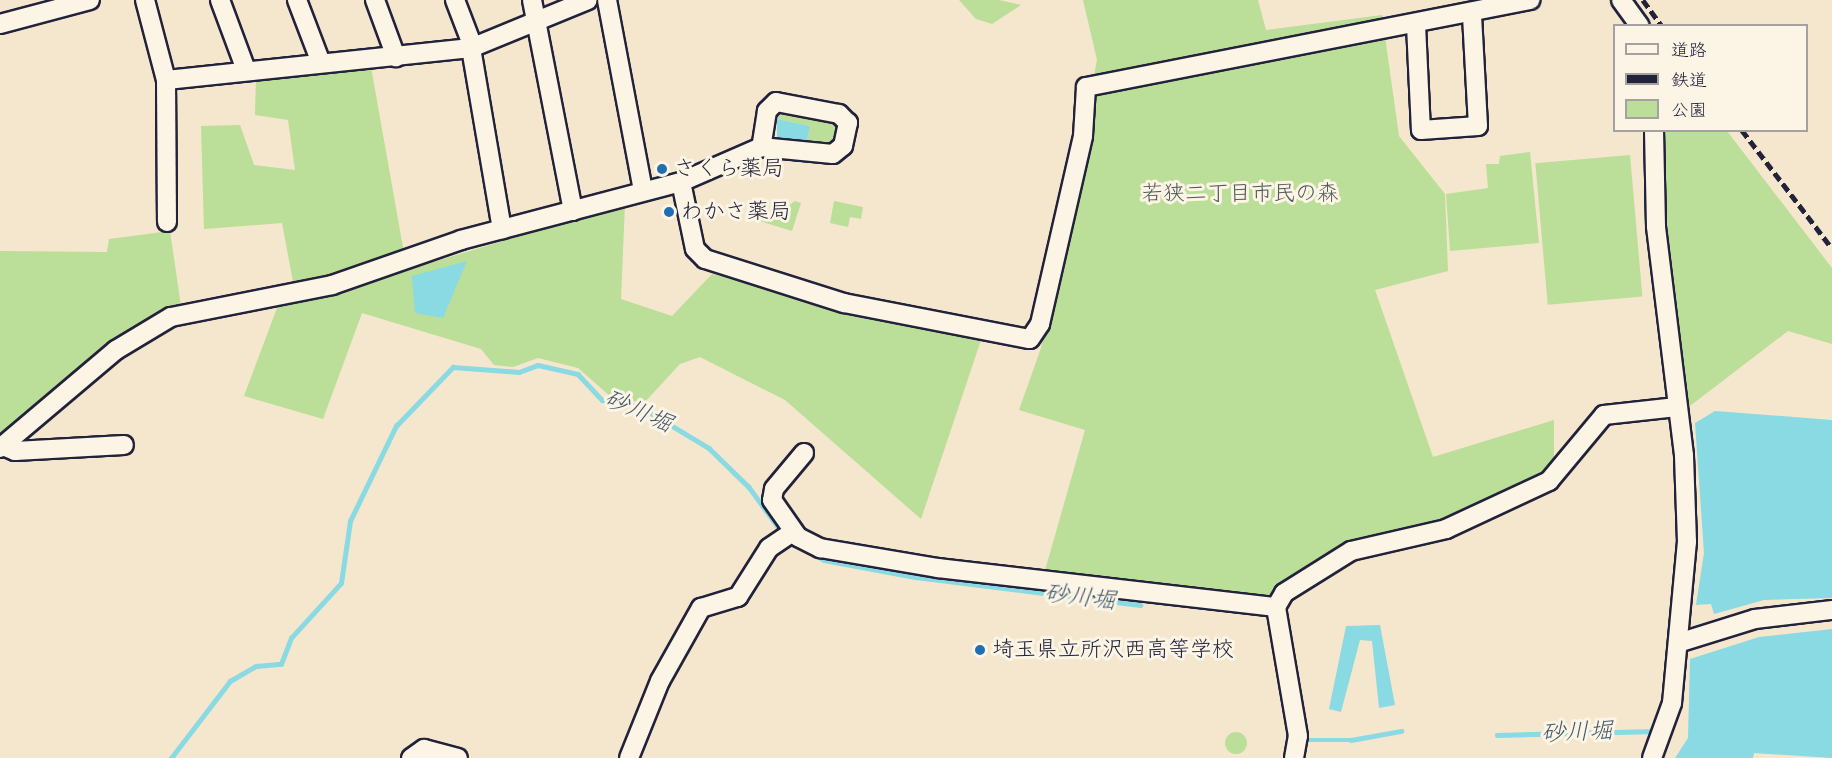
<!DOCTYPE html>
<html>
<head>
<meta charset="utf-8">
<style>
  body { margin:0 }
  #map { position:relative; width:1832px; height:758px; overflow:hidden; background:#f5e6ce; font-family:"Architects Daughter","Klee One",sans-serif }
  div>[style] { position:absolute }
  .green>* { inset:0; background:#bbde98; transform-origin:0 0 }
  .round { border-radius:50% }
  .water>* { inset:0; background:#89dae2 }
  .stream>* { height:4.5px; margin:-2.25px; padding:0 2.25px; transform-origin:2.25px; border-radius:2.25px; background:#89dae2 }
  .roads { filter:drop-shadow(2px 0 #22223b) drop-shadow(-2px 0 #22223b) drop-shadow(0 2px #22223b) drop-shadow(0 -2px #22223b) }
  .minor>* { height:18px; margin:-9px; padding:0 9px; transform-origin:9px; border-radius:9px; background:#fcf5e5 }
  .rail>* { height:4.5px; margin-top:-2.25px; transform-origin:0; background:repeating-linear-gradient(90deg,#22223b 0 9px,transparent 0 13.5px) }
  .dots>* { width:16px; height:16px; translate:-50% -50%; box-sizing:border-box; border:3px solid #fcf5e5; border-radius:50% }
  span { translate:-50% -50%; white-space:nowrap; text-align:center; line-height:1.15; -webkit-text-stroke:6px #fcf5e5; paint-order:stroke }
  .poi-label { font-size:22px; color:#22223b }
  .left { translate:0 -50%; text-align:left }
  .park-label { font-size:22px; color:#505a57 }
  .water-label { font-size:24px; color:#41596d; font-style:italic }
  .legend { position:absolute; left:1613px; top:24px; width:195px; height:108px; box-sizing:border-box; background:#fcf5e5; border:2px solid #a5a1a1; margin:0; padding:8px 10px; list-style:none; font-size:18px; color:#22223b }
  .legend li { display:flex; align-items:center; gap:12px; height:30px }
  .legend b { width:30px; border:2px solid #a5a1a1 }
</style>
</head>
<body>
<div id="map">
  <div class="green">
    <i style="clip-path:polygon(959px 0,999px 0,1021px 5px,992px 24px,976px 19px)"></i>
    <i style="clip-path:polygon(1083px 0,1258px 0,1266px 30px,1382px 15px,1399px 136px,1445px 194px,1448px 271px,1375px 290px,1433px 457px,1554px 420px,1554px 471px,1445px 523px,1358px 542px,1290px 577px,1272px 600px,1044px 574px,1085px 430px,1019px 410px,1041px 348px,1097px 60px)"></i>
    <i style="clip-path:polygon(371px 67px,407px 270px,625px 204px,621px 299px,672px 316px,712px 274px,981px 340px,921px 519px,785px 400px,700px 357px,680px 364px,644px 403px,611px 397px,578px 368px,538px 358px,513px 367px,494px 365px,481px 349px,362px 313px,323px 419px,244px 396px,277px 308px,294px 287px,282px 223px,204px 229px,201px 126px,240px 125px,254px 165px,295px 170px,288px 120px,255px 115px,256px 76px)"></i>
    <i style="clip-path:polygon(785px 110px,833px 121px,837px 127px,831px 146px,806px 145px,810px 126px,777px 119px)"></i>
    <i style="clip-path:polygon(1663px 131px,1727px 131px,1832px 268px,1832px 344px,1788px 331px,1686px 409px,1663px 220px)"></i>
    <i style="clip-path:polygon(1530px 152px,1539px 243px,1450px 251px,1446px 194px,1488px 188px,1486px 164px,1499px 164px,1500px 156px)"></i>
    <i style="left:1630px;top:155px;width:142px;height:95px;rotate:85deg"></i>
    <i style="clip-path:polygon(795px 201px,801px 203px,792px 231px,747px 217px,751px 207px,776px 215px)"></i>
    <i style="clip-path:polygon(834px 201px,863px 207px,861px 219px,850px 217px,848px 227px,830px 223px)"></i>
    <i style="clip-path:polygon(170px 231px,181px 306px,132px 329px,0 438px,0 251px,107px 252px,109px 239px)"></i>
    <i class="round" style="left:1225px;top:732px;width:22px;height:22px"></i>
  </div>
  <div class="water">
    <i style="clip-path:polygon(777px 119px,810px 126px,806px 145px,777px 138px)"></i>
    <i style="clip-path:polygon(467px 261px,443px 318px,415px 313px,412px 276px)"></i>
    <i style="clip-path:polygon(1715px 411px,1832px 420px,1832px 598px,1764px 600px,1714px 614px,1711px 604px,1696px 605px,1704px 553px,1695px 423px)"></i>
    <i style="clip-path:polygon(1380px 625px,1395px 705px,1379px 708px,1372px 641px,1360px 640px,1341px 712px,1329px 709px,1346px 626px)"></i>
    <i style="clip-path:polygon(1832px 629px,1832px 758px,1754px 753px,1753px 758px,1675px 758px,1688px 738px,1690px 659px,1759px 637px)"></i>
  </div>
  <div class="stream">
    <i style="left:789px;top:541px;width:40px;rotate:28deg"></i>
    <i style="left:824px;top:560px;width:94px;rotate:10.5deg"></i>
    <i style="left:916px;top:577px;width:226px;rotate:7.1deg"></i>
    <i style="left:1497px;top:735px;width:159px;rotate:-1.4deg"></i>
    <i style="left:1305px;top:740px;width:46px"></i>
    <i style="left:1351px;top:740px;width:51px;rotate:-10.2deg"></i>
    <i style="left:171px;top:758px;width:97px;rotate:-52.5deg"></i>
    <i style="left:230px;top:681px;width:30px;rotate:-30deg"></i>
    <i style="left:256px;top:666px;width:25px;rotate:-5deg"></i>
    <i style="left:281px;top:664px;width:28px;rotate:-69deg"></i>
    <i style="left:291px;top:638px;width:74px;rotate:-47.7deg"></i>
    <i style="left:341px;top:583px;width:63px;rotate:-81.7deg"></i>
    <i style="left:350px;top:521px;width:106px;rotate:-64.2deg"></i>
    <i style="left:396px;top:426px;width:82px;rotate:-46deg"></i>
    <i style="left:453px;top:367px;width:66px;rotate:4.3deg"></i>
    <i style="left:519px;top:372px;width:20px;rotate:-20deg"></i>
    <i style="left:538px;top:365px;width:41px;rotate:12.7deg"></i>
    <i style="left:578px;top:374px;width:35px;rotate:47deg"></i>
    <i style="left:602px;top:400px;width:37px;rotate:9deg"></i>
    <i style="left:639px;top:406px;width:82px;rotate:31deg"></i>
    <i style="left:709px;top:448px;width:56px;rotate:44.3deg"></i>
    <i style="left:749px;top:487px;width:59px;rotate:53.9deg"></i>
  </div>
  <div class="roads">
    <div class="minor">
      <i style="left:145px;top:0;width:83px;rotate:75.3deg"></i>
      <i style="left:166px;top:80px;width:307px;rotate:-6deg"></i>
      <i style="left:471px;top:48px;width:126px;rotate:-22.3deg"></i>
      <i style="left:220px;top:0;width:75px;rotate:69.6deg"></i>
      <i style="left:297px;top:0;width:67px;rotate:69.1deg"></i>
      <i style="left:375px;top:0;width:61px;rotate:69.8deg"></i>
      <i style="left:455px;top:0;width:50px;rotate:69deg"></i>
      <i style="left:532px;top:0;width:215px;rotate:79deg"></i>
      <i style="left:607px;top:0;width:194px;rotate:79.3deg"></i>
      <i style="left:1621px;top:0;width:32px;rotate:54deg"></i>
      <i style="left:0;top:24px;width:93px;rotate:-14.9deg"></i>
      <i style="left:1416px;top:25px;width:105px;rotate:87.3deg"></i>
      <i style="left:1421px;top:130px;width:57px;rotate:-4deg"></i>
      <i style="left:1478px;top:126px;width:111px;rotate:-93.1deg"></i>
      <i style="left:471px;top:48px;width:184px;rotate:80.3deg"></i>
      <i style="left:166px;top:80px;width:142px;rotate:89.6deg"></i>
      <i style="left:681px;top:182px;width:68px;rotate:78.2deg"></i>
      <i style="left:695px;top:249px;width:14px;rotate:45deg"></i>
      <i style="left:705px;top:259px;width:146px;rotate:17.6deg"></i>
      <i style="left:844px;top:303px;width:189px;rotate:11deg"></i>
      <i style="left:1030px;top:339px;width:18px;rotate:-56deg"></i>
      <i style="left:1040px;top:324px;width:193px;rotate:-77.1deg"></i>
      <i style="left:1083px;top:136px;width:49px;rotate:-86.5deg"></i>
      <i style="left:1086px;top:87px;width:453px;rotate:-11.1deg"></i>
      <i style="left:3px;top:446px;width:13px;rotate:23deg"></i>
      <i style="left:15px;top:451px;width:109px;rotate:-3.2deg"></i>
      <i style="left:0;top:448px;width:152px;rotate:-40.2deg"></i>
      <i style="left:116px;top:350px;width:64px;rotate:-31deg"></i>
      <i style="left:171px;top:317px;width:164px;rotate:-11.2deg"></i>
      <i style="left:332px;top:285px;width:137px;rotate:-19.2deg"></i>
      <i style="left:461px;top:240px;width:228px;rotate:-14.8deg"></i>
      <i style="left:681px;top:182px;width:87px;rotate:-23.6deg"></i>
      <i style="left:761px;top:147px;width:72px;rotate:5.6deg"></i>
      <i style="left:833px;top:154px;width:13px;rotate:-39deg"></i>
      <i style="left:843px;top:146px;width:24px;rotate:-78deg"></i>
      <i style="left:848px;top:123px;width:13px;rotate:-135deg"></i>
      <i style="left:839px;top:114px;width:64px;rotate:-169.2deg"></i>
      <i style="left:776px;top:102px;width:13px;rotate:135deg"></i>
      <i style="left:767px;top:111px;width:36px;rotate:99deg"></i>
      <i style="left:804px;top:453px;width:47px;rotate:129.8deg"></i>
      <i style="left:774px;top:489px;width:11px;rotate:100deg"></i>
      <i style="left:772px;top:500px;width:45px;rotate:54.9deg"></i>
      <i style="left:798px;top:537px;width:25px;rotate:27deg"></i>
      <i style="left:820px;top:548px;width:120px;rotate:9.6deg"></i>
      <i style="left:938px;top:568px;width:340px;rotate:6.6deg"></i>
      <i style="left:1678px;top:643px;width:81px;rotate:-17.3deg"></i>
      <i style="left:1755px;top:619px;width:78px;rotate:-6.7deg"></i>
      <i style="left:411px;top:758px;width:16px;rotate:-35deg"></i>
      <i style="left:424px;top:749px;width:35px;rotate:15deg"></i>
      <i style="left:629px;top:758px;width:83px;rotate:-68.1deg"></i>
      <i style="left:660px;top:681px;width:84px;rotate:-60.7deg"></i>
      <i style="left:701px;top:608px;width:39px;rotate:-17deg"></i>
      <i style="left:738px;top:597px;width:58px;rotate:-57.7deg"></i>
      <i style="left:769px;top:548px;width:29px;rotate:-34deg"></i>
      <i style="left:1294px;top:758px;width:22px;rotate:-80deg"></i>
      <i style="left:1298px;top:736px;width:131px;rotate:-99.7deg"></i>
      <i style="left:1276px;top:607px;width:16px;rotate:-60deg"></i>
      <i style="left:1284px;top:593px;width:79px;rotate:-32.1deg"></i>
      <i style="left:1351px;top:551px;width:98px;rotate:-13deg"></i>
      <i style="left:1446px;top:529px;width:114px;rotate:-25deg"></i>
      <i style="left:1549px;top:481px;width:86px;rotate:-50.2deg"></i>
      <i style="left:1604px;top:415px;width:73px;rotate:-6.3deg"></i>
      <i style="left:1652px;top:758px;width:59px;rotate:-70deg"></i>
      <i style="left:1672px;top:703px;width:162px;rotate:-84.7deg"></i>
      <i style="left:1687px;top:542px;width:87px;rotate:-92deg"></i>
      <i style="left:1684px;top:455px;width:231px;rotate:-97deg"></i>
      <i style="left:1656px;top:226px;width:96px;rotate:-91.2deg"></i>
    </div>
  </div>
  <div class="rail">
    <i style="left:1643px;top:0;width:32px;rotate:54deg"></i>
    <i style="left:1742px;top:130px;width:148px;rotate:52.7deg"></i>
  </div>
  <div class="dots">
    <i style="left:662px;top:169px;background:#1f6fb2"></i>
    <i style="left:669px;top:212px;background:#1f6fb2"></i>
    <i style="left:980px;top:650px;background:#1f6fb2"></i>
  </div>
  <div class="poi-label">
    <span class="left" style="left:674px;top:169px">さくら薬局</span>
    <span class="left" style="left:681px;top:212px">わかさ薬局</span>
    <span class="left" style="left:992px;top:650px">埼玉県立所沢西高等学校</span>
  </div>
  <div class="park-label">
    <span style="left:1240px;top:194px">若狭二丁目市民の森</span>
  </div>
  <div class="water-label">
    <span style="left:638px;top:412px;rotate:24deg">砂川堀</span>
    <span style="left:1080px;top:598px;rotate:7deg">砂川堀</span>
    <span style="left:1577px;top:733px;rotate:-2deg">砂川堀</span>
  </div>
  <ul class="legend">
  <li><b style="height:8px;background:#fcf5e5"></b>道路</li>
  <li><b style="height:8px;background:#22223b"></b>鉄道</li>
  <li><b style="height:16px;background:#bbde98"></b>公園</li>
  </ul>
</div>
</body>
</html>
